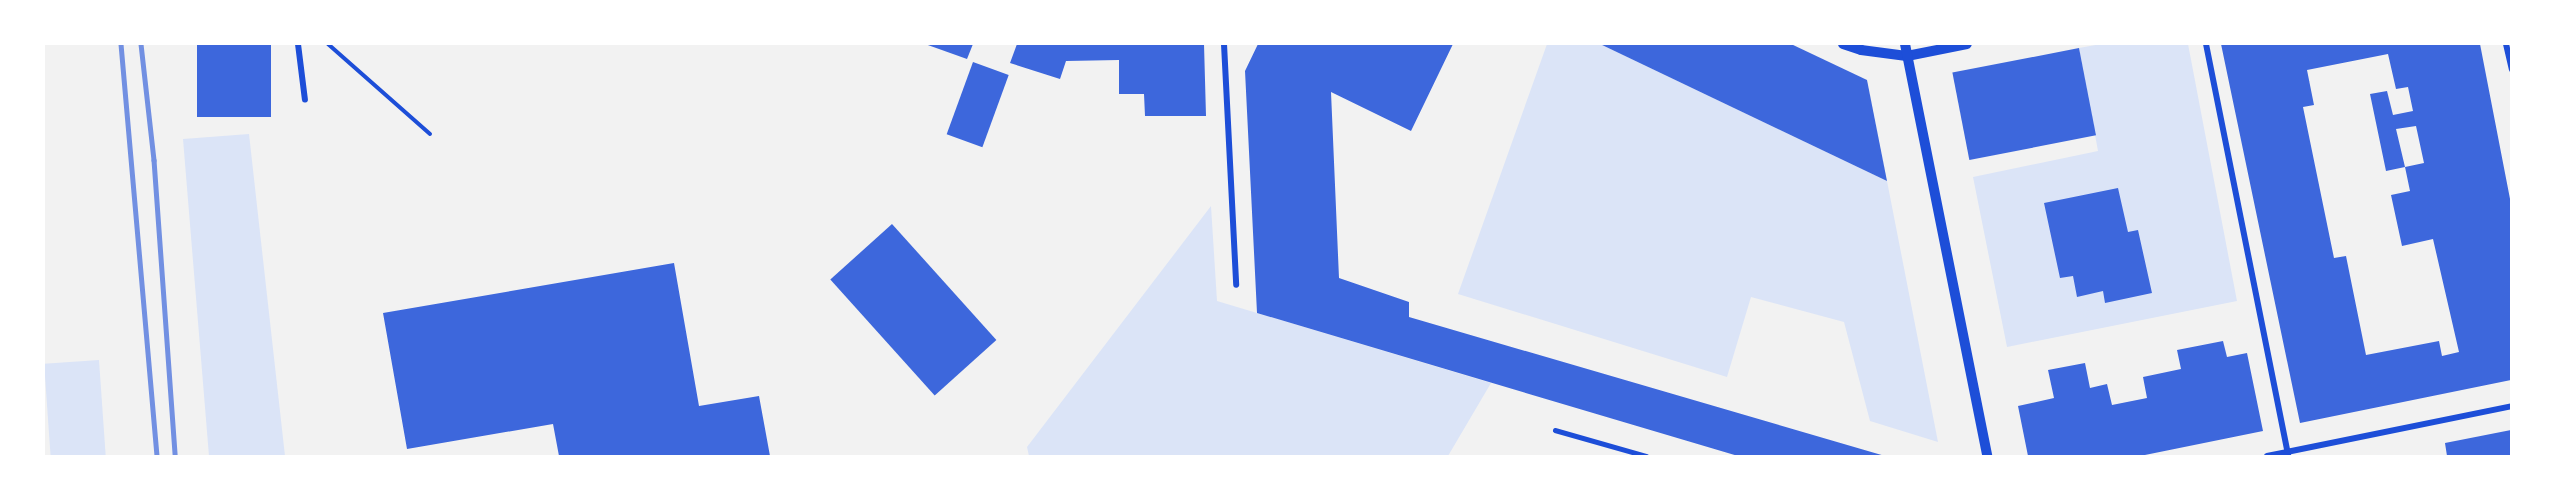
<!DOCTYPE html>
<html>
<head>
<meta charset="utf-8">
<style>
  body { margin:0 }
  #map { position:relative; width:2555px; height:500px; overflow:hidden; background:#f2f2f2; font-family:Manrope,sans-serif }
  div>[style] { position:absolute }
  .green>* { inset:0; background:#dbe4f7; transform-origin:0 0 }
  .building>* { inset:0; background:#3d67dc; transform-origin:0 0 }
  .path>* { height:4px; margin:-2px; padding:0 2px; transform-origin:2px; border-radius:2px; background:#1d4ed8 }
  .service>* { height:4.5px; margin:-2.25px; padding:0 2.25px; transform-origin:2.25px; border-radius:2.25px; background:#1d4ed8 }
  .minor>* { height:6px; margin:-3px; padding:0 3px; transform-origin:3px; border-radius:3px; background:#1d4ed8 }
  .tertiary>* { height:10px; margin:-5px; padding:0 5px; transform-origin:5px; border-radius:5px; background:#1d4ed8 }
  .rail>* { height:4.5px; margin:-2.25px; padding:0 2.25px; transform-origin:2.25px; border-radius:2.25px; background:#7290e2 }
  span { translate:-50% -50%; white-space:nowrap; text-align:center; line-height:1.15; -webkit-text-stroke:5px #fff; paint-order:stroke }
  .frame { position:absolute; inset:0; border:45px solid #fff; pointer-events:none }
</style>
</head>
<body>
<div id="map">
  <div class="green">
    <i style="clip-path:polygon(1547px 44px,1600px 44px,1887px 181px,1938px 442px,1870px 421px,1844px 322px,1751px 297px,1727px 377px,1458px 294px)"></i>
    <i style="clip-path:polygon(2101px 44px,2188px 44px,2237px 301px,2007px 347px,1973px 177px,2098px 151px,2079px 48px)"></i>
    <i style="clip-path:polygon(249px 134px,285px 456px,209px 456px,183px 139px)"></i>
    <i style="clip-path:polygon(1211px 206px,1217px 301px,1491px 383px,1448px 456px,1029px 456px,1027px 447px)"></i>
    <i style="left:99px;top:360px;width:96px;height:55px;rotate:86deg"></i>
  </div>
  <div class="building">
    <i style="left:197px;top:44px;width:74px;height:73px"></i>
    <i style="clip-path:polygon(925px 44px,973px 44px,967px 59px)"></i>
    <i style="clip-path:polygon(1017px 44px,1204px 44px,1206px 116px,1145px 116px,1144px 94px,1119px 94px,1119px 60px,1066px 61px,1060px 79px,1010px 63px)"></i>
    <i style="clip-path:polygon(1258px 44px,1453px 44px,1411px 131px,1331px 92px,1339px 278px,1409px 302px,1409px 317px,1885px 456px,1738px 456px,1257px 313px,1245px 71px)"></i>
    <i style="clip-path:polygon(1600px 44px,1791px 44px,1867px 80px,1887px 181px)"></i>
    <i style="clip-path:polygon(evenodd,2221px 44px,2480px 44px,2511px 204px,2511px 380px,2300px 423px,2221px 44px,2388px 54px,2396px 89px,2408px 87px,2413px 111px,2393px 115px,2387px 91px,2370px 94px,2386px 171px,2405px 167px,2410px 191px,2391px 195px,2402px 246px,2433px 239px,2459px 352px,2442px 356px,2439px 341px,2366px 355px,2346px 256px,2334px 258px,2303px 107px,2314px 105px,2307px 70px,2388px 54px,2221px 44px,2416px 126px,2424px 163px,2405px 167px,2396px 129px,2416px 126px)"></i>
    <i style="left:2079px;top:48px;width:89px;height:129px;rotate:79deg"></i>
    <i style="left:973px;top:62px;width:38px;height:77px;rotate:20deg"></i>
    <i style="clip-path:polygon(2118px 188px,2128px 232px,2138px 230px,2152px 293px,2105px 303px,2103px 291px,2077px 297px,2073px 276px,2060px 278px,2044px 203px)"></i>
    <i style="left:892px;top:224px;width:156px;height:83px;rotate:48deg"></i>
    <i style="clip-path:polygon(674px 263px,699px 406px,759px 396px,770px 456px,559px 456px,553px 424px,407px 449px,383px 313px)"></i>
    <i style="clip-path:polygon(2223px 341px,2227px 357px,2247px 353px,2263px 431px,2140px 456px,2028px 456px,2018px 406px,2054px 398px,2048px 370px,2085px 363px,2090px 388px,2107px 384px,2112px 405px,2147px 398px,2143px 377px,2181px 369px,2177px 350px)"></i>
    <i style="clip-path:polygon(2511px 430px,2511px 456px,2447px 456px,2445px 443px)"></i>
  </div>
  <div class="path">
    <i style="left:328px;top:44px;width:136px;rotate:41.4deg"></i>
  </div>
  <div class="service">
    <i style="left:1555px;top:430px;width:95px;rotate:15.9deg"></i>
  </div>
  <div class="minor">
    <i style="left:298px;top:44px;width:56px;rotate:82.9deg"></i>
    <i style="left:1224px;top:44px;width:241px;rotate:87.1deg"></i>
    <i style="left:2206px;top:44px;width:420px;rotate:78.7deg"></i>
    <i style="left:2506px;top:44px;width:26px;rotate:77deg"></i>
    <i style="left:2267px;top:456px;width:250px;rotate:-11.5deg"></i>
  </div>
  <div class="tertiary">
    <i style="left:1843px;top:44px;width:19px;rotate:18deg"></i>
    <i style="left:1861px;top:50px;width:46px;rotate:7.4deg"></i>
    <i style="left:1907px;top:56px;width:61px;rotate:-11.3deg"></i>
    <i style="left:1905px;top:44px;width:420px;rotate:78.7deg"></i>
  </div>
  <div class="rail">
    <i style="left:121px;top:44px;width:414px;rotate:85deg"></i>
    <i style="left:141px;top:44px;width:117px;rotate:83.6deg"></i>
    <i style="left:154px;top:160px;width:297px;rotate:85.9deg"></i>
  </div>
  <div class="frame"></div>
</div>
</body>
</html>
